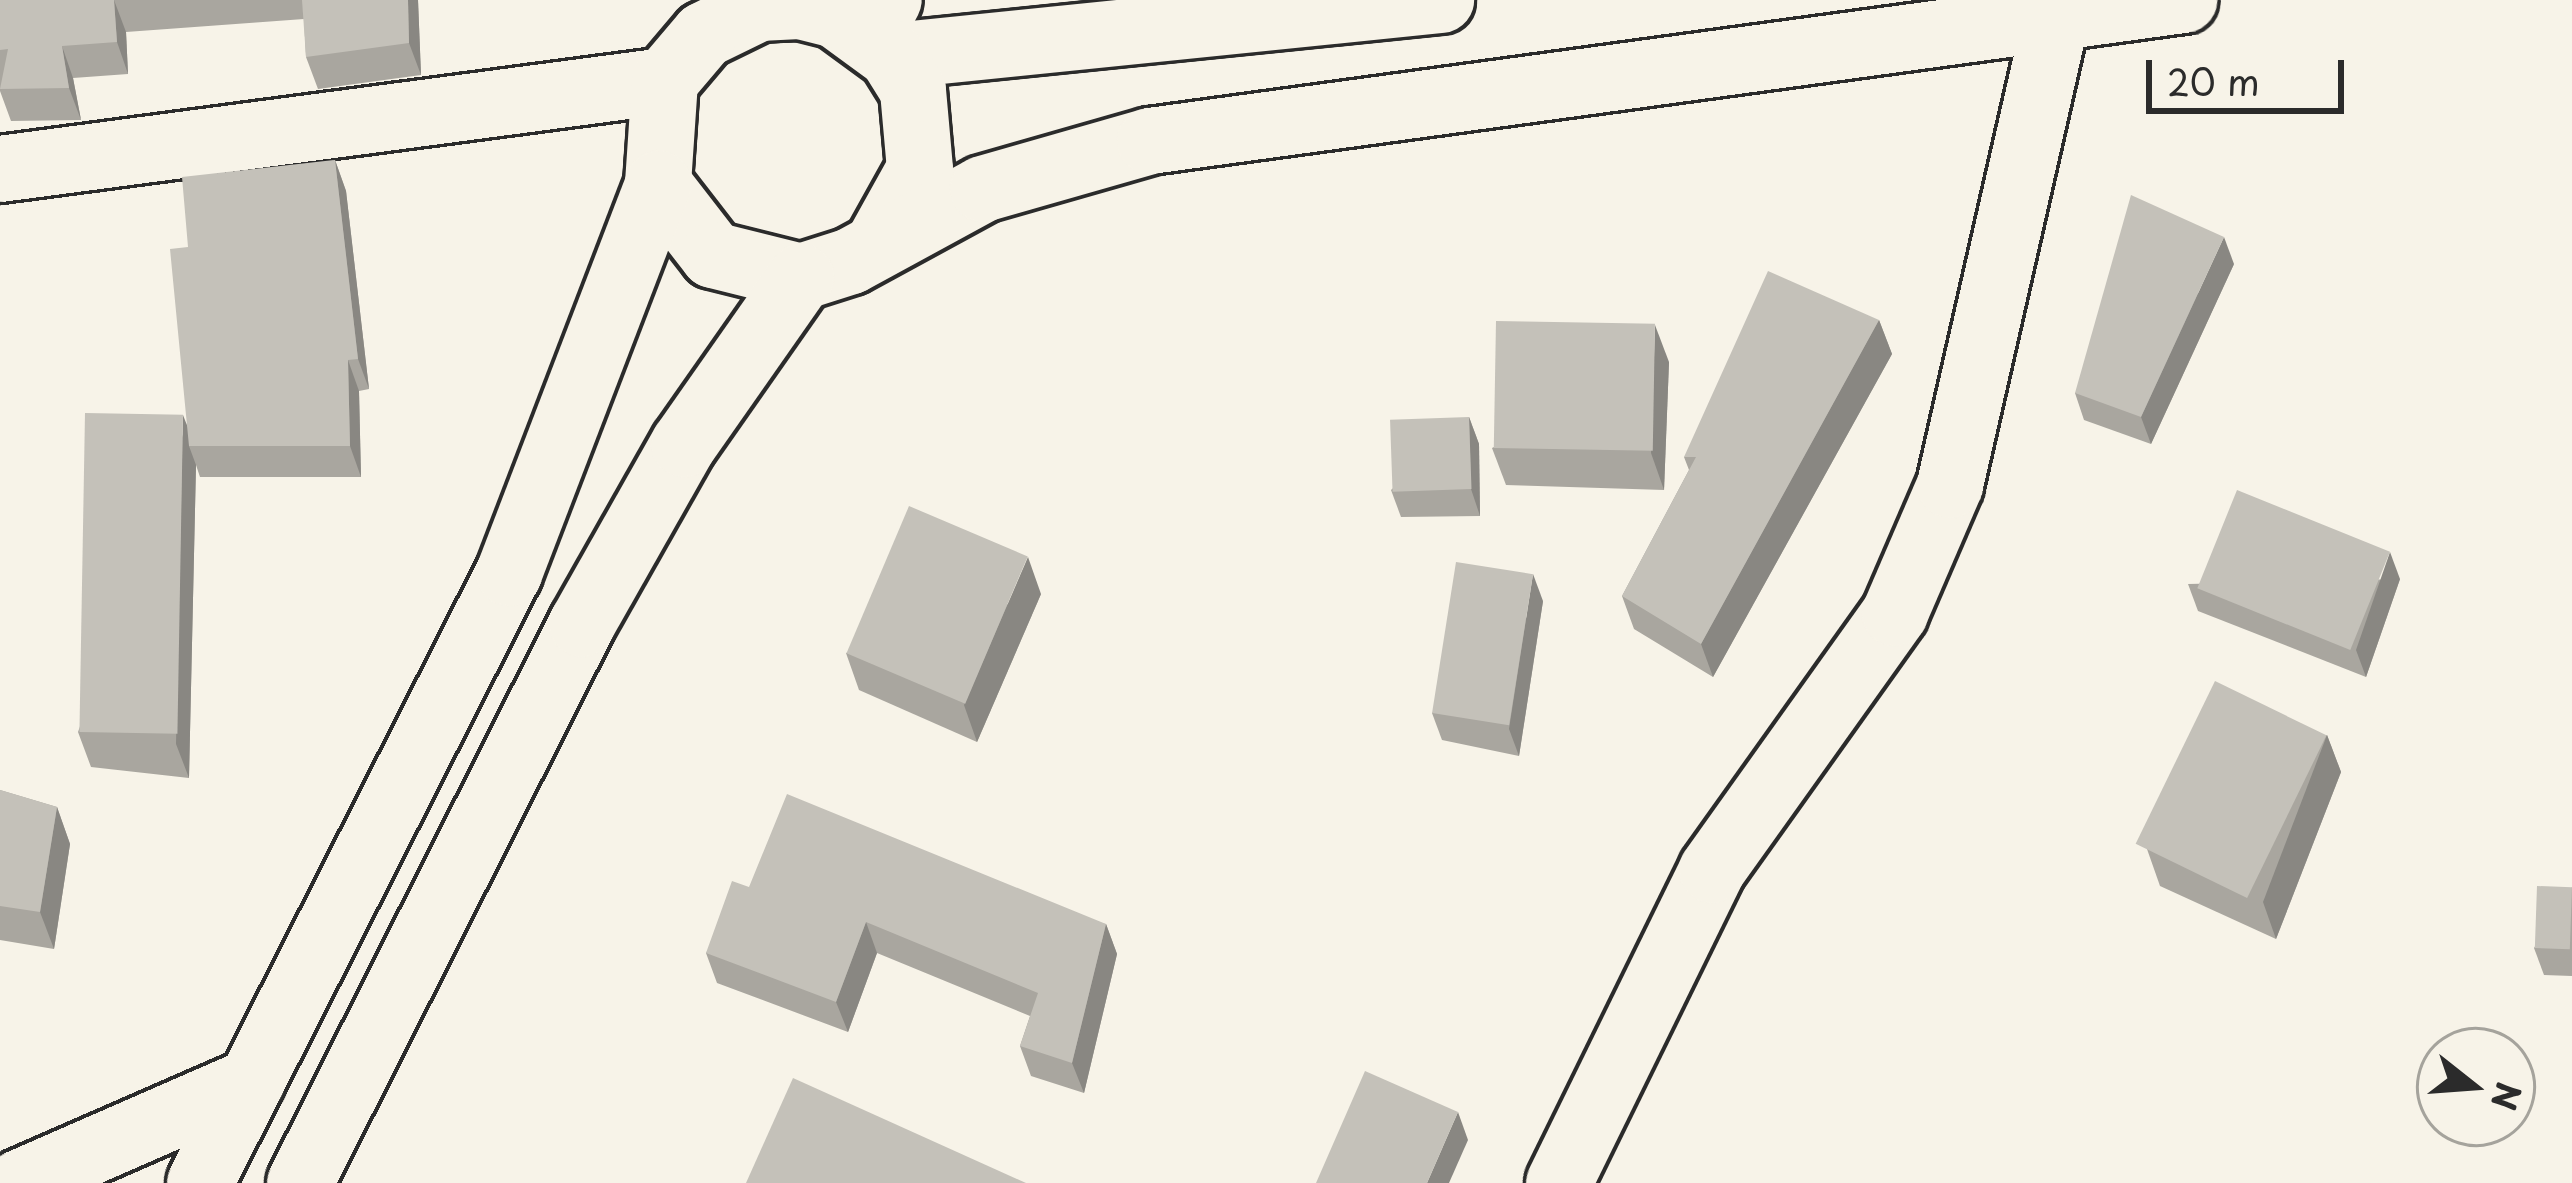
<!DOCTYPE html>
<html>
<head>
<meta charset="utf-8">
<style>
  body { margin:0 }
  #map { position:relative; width:2572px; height:1183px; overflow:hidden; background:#f7f3e8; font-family:"Playpen Sans",sans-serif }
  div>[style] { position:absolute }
  .roads { filter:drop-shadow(3px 0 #2b2b2b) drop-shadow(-3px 0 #2b2b2b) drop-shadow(0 3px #2b2b2b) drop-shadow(0 -3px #2b2b2b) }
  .minor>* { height:66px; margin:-33px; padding:0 33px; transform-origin:33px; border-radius:33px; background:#f7f3e8 }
  .major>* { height:66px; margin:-33px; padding:0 33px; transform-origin:33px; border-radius:33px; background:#f7f3e8 }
  .highway>* { height:66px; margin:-33px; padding:0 33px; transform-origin:33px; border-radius:33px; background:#f7f3e8 }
  .wall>* { inset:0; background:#a9a69f }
  .shaded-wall>* { inset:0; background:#898782 }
  .building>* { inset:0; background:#c4c1b9; transform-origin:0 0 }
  span { translate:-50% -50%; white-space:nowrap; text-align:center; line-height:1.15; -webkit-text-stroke:9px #f7f3e8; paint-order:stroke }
  .north { position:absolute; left:2416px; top:1027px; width:120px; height:120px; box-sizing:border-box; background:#f7f3e8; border:3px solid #a5a39c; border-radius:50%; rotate:107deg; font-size:33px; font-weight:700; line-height:48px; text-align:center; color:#2b2b2b }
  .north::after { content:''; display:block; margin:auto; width:42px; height:54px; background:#2b2b2b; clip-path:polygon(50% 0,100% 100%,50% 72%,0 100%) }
  .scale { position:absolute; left:2146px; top:60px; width:198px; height:54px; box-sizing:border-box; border:6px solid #2b2b2b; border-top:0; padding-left:15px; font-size:36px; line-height:42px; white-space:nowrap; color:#2b2b2b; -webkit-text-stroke:9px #f7f3e8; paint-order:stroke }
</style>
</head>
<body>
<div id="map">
  <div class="roads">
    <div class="minor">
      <i style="left:0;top:169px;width:671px;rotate:-7.54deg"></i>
      <i style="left:19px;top:1183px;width:254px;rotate:-23.6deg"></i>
      <i style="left:1559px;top:1183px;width:348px;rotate:-63.9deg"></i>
      <i style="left:1712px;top:870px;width:315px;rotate:-54.5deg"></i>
      <i style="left:1895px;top:613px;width:139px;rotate:-66.7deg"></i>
      <i style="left:1950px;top:485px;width:479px;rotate:-77.2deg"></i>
    </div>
    <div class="major">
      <i style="left:870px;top:35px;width:40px;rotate:-62deg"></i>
    </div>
    <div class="highway">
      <i style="left:892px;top:56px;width:552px;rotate:-5.82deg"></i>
      <i style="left:881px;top:239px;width:80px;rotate:-60.9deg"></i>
      <i style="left:920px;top:169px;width:79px;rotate:-95.1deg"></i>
      <i style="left:913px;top:90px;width:40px;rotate:-122deg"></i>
      <i style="left:892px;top:56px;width:69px;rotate:-143.8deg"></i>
      <i style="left:836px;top:15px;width:38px;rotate:-166deg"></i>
      <i style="left:799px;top:6px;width:40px;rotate:177.1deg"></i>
      <i style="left:759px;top:8px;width:61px;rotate:153.9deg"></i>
      <i style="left:704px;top:35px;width:60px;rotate:130.3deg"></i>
      <i style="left:665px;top:81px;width:103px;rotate:93.9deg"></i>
      <i style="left:658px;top:184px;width:90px;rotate:52.2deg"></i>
      <i style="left:713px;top:255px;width:91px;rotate:14deg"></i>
      <i style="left:801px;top:277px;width:52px;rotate:-17.7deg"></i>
      <i style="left:851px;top:261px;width:150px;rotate:-28.6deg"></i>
      <i style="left:983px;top:189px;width:174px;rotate:-16deg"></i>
      <i style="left:1150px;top:141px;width:1044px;rotate:-7.77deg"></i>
      <i style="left:200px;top:1183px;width:684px;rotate:-63.14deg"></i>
      <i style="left:509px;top:573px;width:417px;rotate:-69deg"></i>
      <i style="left:300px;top:1183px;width:626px;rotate:-63.23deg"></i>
      <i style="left:582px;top:624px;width:207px;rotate:-60.5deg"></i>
      <i style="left:684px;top:444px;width:204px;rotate:-55deg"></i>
    </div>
  </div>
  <div class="wall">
    <i style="clip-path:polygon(0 0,418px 0,421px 75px,318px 89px,306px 57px,304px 19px,126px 32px,128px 74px,73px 78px,81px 120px,11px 121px,0 91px)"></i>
    <i style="clip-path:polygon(335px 160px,346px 191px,369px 389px,359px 391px,361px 477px,200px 477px,196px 465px,189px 778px,91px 767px,78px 732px,187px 423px,188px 247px)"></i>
    <i style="clip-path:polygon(2234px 264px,2151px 444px,2084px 420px,2075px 393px)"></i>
    <i style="clip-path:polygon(1879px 320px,1892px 354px,1713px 677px,1634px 629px,1622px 596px,1689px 470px,1684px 457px)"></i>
    <i style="clip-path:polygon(1669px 362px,1664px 490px,1506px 485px,1492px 448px)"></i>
    <i style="clip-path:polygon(1469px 417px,1479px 444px,1480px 516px,1401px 517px,1391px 490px)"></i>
    <i style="clip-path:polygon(2400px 579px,2366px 677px,2198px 611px,2188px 584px)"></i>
    <i style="clip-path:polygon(1041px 594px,977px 742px,859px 690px,846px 653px)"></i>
    <i style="clip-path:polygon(1543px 601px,1519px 756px,1442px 740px,1432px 713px)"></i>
    <i style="clip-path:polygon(2327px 735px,2341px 772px,2276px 939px,2160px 886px,2147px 849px)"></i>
    <i style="clip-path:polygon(0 790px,57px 807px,70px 844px,54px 949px,0 940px)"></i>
    <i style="clip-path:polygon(749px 887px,1106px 924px,1117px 954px,1084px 1093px,1031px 1076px,1020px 1046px,1030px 1016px,877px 953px,848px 1032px,717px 983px,706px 953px)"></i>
    <i style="clip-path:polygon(2572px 887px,2572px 976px,2544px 975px,2534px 948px)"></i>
  </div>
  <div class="shaded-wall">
    <i style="clip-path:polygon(114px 0,126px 32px,128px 74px,117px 42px)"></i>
    <i style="clip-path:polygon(408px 0,418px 0,421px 75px,409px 43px)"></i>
    <i style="clip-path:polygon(62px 46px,73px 78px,81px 120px,69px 88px)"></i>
    <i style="clip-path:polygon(335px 160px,346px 191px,369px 389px,358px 359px)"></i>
    <i style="clip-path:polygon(2224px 237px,2234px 264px,2151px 444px,2141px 417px)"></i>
    <i style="clip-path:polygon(1879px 320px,1892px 354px,1713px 677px,1701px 644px)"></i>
    <i style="clip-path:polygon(1655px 325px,1669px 362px,1664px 490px,1651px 453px)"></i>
    <i style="clip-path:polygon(348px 360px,359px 391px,361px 477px,350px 446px)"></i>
    <i style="clip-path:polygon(183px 415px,195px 446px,189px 446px,196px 465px,189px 778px,176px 744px)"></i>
    <i style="clip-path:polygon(1469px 417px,1479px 444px,1480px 516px,1471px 489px)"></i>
    <i style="clip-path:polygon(2390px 552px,2400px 579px,2366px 677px,2356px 650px)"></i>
    <i style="clip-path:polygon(1028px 557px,1041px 594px,977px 742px,964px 705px)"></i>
    <i style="clip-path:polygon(1533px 574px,1543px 601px,1519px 756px,1509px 729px)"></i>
    <i style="clip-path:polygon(2327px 735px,2341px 772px,2276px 939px,2263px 902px)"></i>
    <i style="clip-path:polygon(57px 807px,70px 844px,54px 949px,40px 912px)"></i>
    <i style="clip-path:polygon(866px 922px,877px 953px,848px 1032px,836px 1002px)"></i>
    <i style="clip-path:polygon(1106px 924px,1117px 954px,1084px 1093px,1072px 1063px)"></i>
    <i style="clip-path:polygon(1458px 1112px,1468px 1140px,1449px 1183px,1427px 1183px)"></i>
  </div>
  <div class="building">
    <i style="clip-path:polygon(0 0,114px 0,117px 42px,62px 46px,69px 88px,0 89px,8px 49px,0 50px)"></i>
    <i style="clip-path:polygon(302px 0,408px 0,409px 43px,306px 57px)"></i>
    <i style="clip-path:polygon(335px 160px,358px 359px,348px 360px,350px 446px,189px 446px,170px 249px,188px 247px,182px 177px)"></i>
    <i style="clip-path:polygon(2131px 195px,2224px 237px,2141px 417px,2075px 393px)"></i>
    <i style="clip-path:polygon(1768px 271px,1879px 320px,1701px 644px,1622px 596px,1696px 457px,1684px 457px)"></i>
    <i style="left:1496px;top:321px;width:159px;height:127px;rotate:1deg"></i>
    <i style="left:85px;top:413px;width:98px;height:319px;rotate:1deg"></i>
    <i style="left:1469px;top:417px;width:72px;height:79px;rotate:88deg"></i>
    <i style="left:2237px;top:490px;width:165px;height:106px;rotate:22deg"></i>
    <i style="left:909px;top:506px;width:129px;height:160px;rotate:23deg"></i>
    <i style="left:1456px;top:562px;width:78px;height:153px;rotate:9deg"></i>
    <i style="left:2215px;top:681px;width:124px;height:181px;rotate:26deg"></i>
    <i style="clip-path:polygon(0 790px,57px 807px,40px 912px,0 906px)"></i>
    <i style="clip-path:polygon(787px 794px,1106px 924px,1072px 1063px,1020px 1046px,1038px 993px,866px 922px,836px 1002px,706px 953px,732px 881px,749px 887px)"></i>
    <i style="left:2537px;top:886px;width:35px;height:62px;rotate:2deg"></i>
    <i style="clip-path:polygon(1365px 1071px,1458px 1112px,1427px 1183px,1316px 1183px)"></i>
    <i style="clip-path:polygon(793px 1078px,1026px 1183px,746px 1183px)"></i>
  </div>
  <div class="north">N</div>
  <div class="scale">20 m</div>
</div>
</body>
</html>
